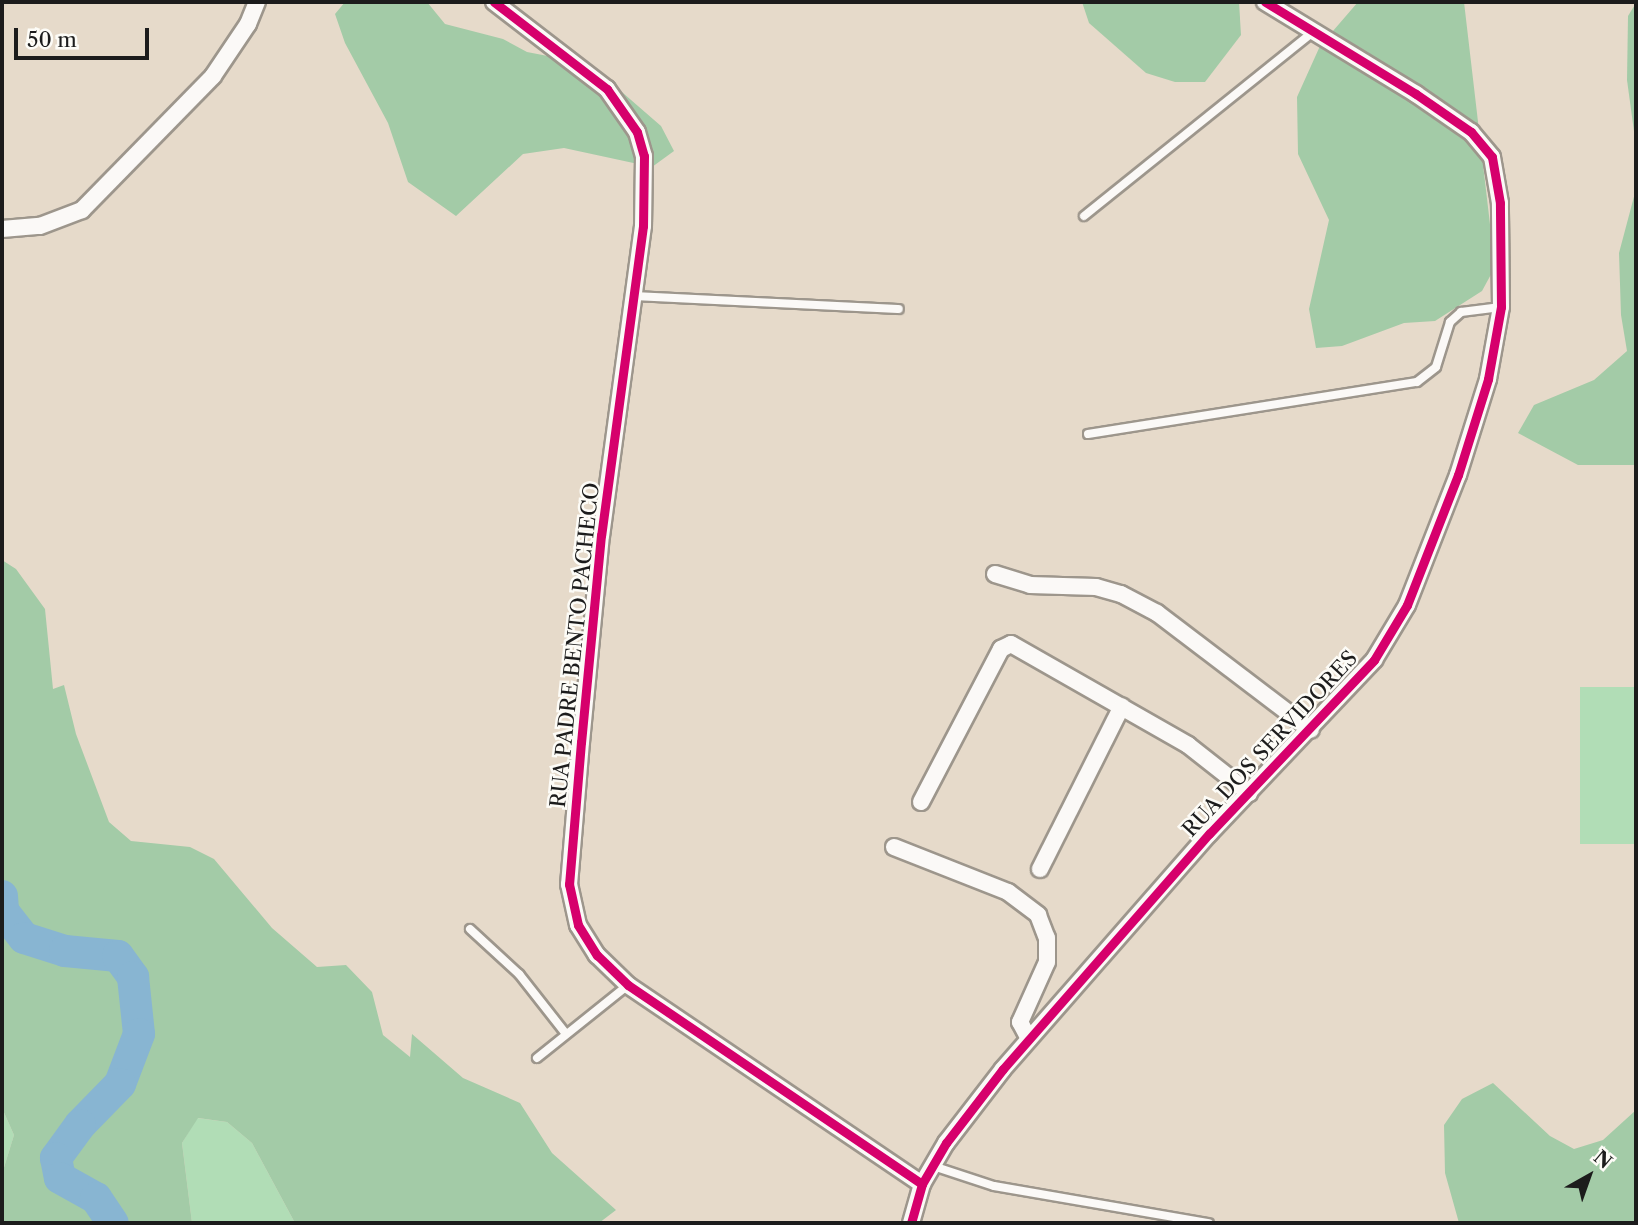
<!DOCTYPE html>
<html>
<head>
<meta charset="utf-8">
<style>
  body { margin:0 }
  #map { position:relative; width:1638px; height:1225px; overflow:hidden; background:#e6daca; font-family:"Libre Caslon Text",serif }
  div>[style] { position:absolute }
  .green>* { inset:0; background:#b1ddb6; transform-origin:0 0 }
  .forest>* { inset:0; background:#a3cba7 }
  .river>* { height:32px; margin:-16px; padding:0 16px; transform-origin:16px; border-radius:16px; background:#88b5d2 }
  .roads { filter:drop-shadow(2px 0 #9d968c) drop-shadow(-2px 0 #9d968c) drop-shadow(0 2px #9d968c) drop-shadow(0 -2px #9d968c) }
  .service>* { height:8px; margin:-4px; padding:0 4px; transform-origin:4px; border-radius:4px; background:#fbf9f7 }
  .minor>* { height:16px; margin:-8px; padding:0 8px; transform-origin:8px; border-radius:8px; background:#fbf9f7 }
  .cycleway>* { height:9px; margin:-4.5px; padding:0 4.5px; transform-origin:4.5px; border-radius:4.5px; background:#d6006c }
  span { translate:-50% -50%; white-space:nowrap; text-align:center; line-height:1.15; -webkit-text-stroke:5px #fdfcf7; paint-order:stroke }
  .street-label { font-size:21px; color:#1c1c1c }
  .frame { position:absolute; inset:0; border:4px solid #1c1c1c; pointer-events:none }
  .north { position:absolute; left:1554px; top:1141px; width:70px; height:70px; -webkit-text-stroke:5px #fdfcf7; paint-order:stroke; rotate:40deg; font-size:19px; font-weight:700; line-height:28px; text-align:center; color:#1c1c1c }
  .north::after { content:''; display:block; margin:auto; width:24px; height:32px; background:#1c1c1c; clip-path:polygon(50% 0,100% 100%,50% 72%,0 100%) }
  .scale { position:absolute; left:14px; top:28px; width:135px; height:32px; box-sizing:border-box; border:4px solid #1c1c1c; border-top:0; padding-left:9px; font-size:21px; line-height:24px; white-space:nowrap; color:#1c1c1c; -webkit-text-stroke:5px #fdfcf7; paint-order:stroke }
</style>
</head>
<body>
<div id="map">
  <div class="green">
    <i style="left:1636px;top:687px;width:157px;height:56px;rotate:90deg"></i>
    <i style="clip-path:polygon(2px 1108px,14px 1135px,2px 1174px)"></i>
    <i style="clip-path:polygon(197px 1118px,227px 1122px,252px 1143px,295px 1223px,192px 1223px,182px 1143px)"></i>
  </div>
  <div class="forest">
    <i style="clip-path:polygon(345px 2px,427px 2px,445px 24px,503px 39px,527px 52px,558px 58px,608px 80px,661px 126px,674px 151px,652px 167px,564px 148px,523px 154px,456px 216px,408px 182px,388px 123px,345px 43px,335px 14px)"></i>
    <i style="clip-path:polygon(1082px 2px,1239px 2px,1241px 35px,1205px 82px,1175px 82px,1146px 73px,1089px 23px)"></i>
    <i style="clip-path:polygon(1358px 2px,1464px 2px,1495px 267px,1482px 291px,1435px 321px,1404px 323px,1342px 346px,1316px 348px,1309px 309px,1329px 220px,1298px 154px,1297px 97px,1320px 46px)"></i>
    <i style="clip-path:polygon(1636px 3px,1636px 146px,1627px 80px,1628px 16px)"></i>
    <i style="clip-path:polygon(1636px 189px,1636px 465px,1578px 465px,1518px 433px,1534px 405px,1594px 380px,1627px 351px,1621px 315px,1619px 253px)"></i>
    <i style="clip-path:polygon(2px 560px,16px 569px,45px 609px,53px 689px,64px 685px,76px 734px,109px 822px,131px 841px,190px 847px,214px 859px,272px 928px,317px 967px,346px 965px,372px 992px,383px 1035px,410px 1057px,412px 1034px,463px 1078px,520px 1103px,552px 1153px,616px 1210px,599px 1223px,295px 1223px,252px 1143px,227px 1122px,198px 1118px,182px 1143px,192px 1223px,2px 1223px,2px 1174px,14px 1135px,2px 1108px)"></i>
    <i style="clip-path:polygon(1493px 1083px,1550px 1136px,1574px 1149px,1603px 1140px,1636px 1110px,1636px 1223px,1459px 1223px,1445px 1173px,1444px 1125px,1462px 1099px)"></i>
  </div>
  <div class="river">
    <i style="left:2px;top:896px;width:15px;rotate:86deg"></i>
    <i style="left:3px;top:911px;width:34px;rotate:52deg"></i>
    <i style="left:24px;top:938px;width:43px;rotate:17.6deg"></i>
    <i style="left:65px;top:951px;width:53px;rotate:5.4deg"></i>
    <i style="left:118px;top:956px;width:26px;rotate:54deg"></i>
    <i style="left:133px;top:977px;width:57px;rotate:84deg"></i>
    <i style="left:139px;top:1034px;width:53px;rotate:110.8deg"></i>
    <i style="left:120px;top:1084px;width:57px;rotate:134.3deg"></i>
    <i style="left:80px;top:1125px;width:41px;rotate:126deg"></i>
    <i style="left:56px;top:1158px;width:20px;rotate:79deg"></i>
    <i style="left:60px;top:1178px;width:41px;rotate:29.1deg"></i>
    <i style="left:96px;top:1198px;width:30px;rotate:56deg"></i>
  </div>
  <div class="roads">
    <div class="service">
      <i style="left:1084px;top:216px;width:294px;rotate:-38.8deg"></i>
      <i style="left:633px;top:296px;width:266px;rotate:2.8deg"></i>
      <i style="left:1088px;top:434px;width:333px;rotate:-9deg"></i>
      <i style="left:1417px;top:382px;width:24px;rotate:-38deg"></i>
      <i style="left:1436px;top:367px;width:47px;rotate:-72.7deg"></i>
      <i style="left:1450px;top:322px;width:15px;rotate:-42deg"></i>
      <i style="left:1461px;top:312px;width:40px;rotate:-7.1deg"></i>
      <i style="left:470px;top:929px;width:67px;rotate:42.6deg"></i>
      <i style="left:519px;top:974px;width:76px;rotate:51.9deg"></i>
      <i style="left:537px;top:1058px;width:117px;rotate:-38.7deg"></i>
      <i style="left:933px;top:1166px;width:64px;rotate:18.2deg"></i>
      <i style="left:994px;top:1186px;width:218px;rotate:9.8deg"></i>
    </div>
    <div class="minor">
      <i style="left:494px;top:2px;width:143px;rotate:37.6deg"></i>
      <i style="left:607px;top:89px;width:52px;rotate:55.1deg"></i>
      <i style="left:637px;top:132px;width:25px;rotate:74deg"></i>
      <i style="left:644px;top:156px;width:70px;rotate:90.8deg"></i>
      <i style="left:643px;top:226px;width:312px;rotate:97.7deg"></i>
      <i style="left:601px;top:535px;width:208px;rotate:95.5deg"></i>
      <i style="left:581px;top:742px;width:143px;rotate:94.8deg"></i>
      <i style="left:569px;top:884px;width:42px;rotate:77.6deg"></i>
      <i style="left:578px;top:925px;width:36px;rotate:58deg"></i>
      <i style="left:597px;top:955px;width:43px;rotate:44.1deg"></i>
      <i style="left:628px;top:985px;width:355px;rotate:34.1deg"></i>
      <i style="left:2px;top:229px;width:38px;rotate:-5deg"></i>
      <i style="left:40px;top:226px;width:45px;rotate:-20.9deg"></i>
      <i style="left:82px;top:210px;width:187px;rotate:-45.6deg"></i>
      <i style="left:213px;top:76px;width:63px;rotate:-56.1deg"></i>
      <i style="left:248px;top:24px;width:24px;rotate:-68deg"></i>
      <i style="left:995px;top:574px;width:37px;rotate:17deg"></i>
      <i style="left:1030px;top:585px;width:66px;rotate:1.7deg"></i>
      <i style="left:1096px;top:587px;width:26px;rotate:16deg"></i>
      <i style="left:1121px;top:594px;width:41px;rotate:27.8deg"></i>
      <i style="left:1157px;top:613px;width:193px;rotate:37.2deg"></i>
      <i style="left:921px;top:802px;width:173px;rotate:-62.4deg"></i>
      <i style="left:1001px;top:649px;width:11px;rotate:-27deg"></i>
      <i style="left:1011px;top:644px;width:204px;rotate:29.7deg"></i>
      <i style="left:1188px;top:745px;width:78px;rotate:38.2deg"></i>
      <i style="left:894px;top:847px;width:123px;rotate:21.5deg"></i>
      <i style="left:1008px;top:892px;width:38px;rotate:37deg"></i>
      <i style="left:1038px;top:915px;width:25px;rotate:69deg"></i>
      <i style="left:1047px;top:938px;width:24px;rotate:90deg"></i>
      <i style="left:1047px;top:962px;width:66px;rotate:114.2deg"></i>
      <i style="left:1020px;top:1022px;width:19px;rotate:62deg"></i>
      <i style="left:1040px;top:869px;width:182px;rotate:-63.3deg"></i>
      <i style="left:911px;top:1223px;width:41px;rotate:-74.2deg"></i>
      <i style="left:922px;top:1184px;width:48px;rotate:-59.7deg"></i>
      <i style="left:946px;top:1143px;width:93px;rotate:-52.4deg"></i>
      <i style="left:1003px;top:1069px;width:313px;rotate:-48.8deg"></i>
      <i style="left:1209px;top:834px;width:240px;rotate:-46.5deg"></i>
      <i style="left:1374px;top:660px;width:64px;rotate:-59deg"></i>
      <i style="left:1407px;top:605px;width:140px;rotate:-68.6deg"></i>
      <i style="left:1458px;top:475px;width:101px;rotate:-72.6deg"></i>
      <i style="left:1488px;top:379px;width:73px;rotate:-79.8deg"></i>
      <i style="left:1501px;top:307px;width:104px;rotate:-90.6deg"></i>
      <i style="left:1500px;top:203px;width:47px;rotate:-99.9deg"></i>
      <i style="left:1492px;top:157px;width:33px;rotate:-130deg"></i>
      <i style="left:1471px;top:132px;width:67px;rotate:-145.4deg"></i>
      <i style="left:1416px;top:94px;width:177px;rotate:-148.6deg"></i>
    </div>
  </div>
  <div class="cycleway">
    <i style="left:494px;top:2px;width:143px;rotate:37.6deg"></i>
    <i style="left:607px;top:89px;width:52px;rotate:55.1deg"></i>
    <i style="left:637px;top:132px;width:25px;rotate:74deg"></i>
    <i style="left:644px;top:156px;width:70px;rotate:90.8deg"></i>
    <i style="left:643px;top:226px;width:312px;rotate:97.7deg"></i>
    <i style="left:601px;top:535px;width:208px;rotate:95.5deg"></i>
    <i style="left:581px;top:742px;width:143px;rotate:94.8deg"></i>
    <i style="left:569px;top:884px;width:42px;rotate:77.6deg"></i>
    <i style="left:578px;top:925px;width:36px;rotate:58deg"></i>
    <i style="left:597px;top:955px;width:43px;rotate:44.1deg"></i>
    <i style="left:628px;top:985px;width:355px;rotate:34.1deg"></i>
    <i style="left:911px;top:1223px;width:41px;rotate:-74.2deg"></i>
    <i style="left:922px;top:1184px;width:48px;rotate:-59.7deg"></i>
    <i style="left:946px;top:1143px;width:93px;rotate:-52.4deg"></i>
    <i style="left:1003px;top:1069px;width:313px;rotate:-48.8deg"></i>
    <i style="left:1209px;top:834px;width:240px;rotate:-46.5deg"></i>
    <i style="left:1374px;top:660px;width:64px;rotate:-59deg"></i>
    <i style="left:1407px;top:605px;width:140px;rotate:-68.6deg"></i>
    <i style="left:1458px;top:475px;width:101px;rotate:-72.6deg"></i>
    <i style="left:1488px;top:379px;width:73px;rotate:-79.8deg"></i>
    <i style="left:1501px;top:307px;width:104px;rotate:-90.6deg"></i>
    <i style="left:1500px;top:203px;width:47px;rotate:-99.9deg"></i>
    <i style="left:1492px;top:157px;width:33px;rotate:-130deg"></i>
    <i style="left:1471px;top:132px;width:67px;rotate:-145.4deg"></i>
    <i style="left:1416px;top:94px;width:177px;rotate:-148.6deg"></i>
  </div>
  <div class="street-label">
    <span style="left:575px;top:645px;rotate:-84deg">RUA PADRE BENTO PACHECO</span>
    <span style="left:1270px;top:744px;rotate:-47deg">RUA DOS SERVIDORES</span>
  </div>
  <div class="frame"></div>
  <div class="north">N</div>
  <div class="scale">50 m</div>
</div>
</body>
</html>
